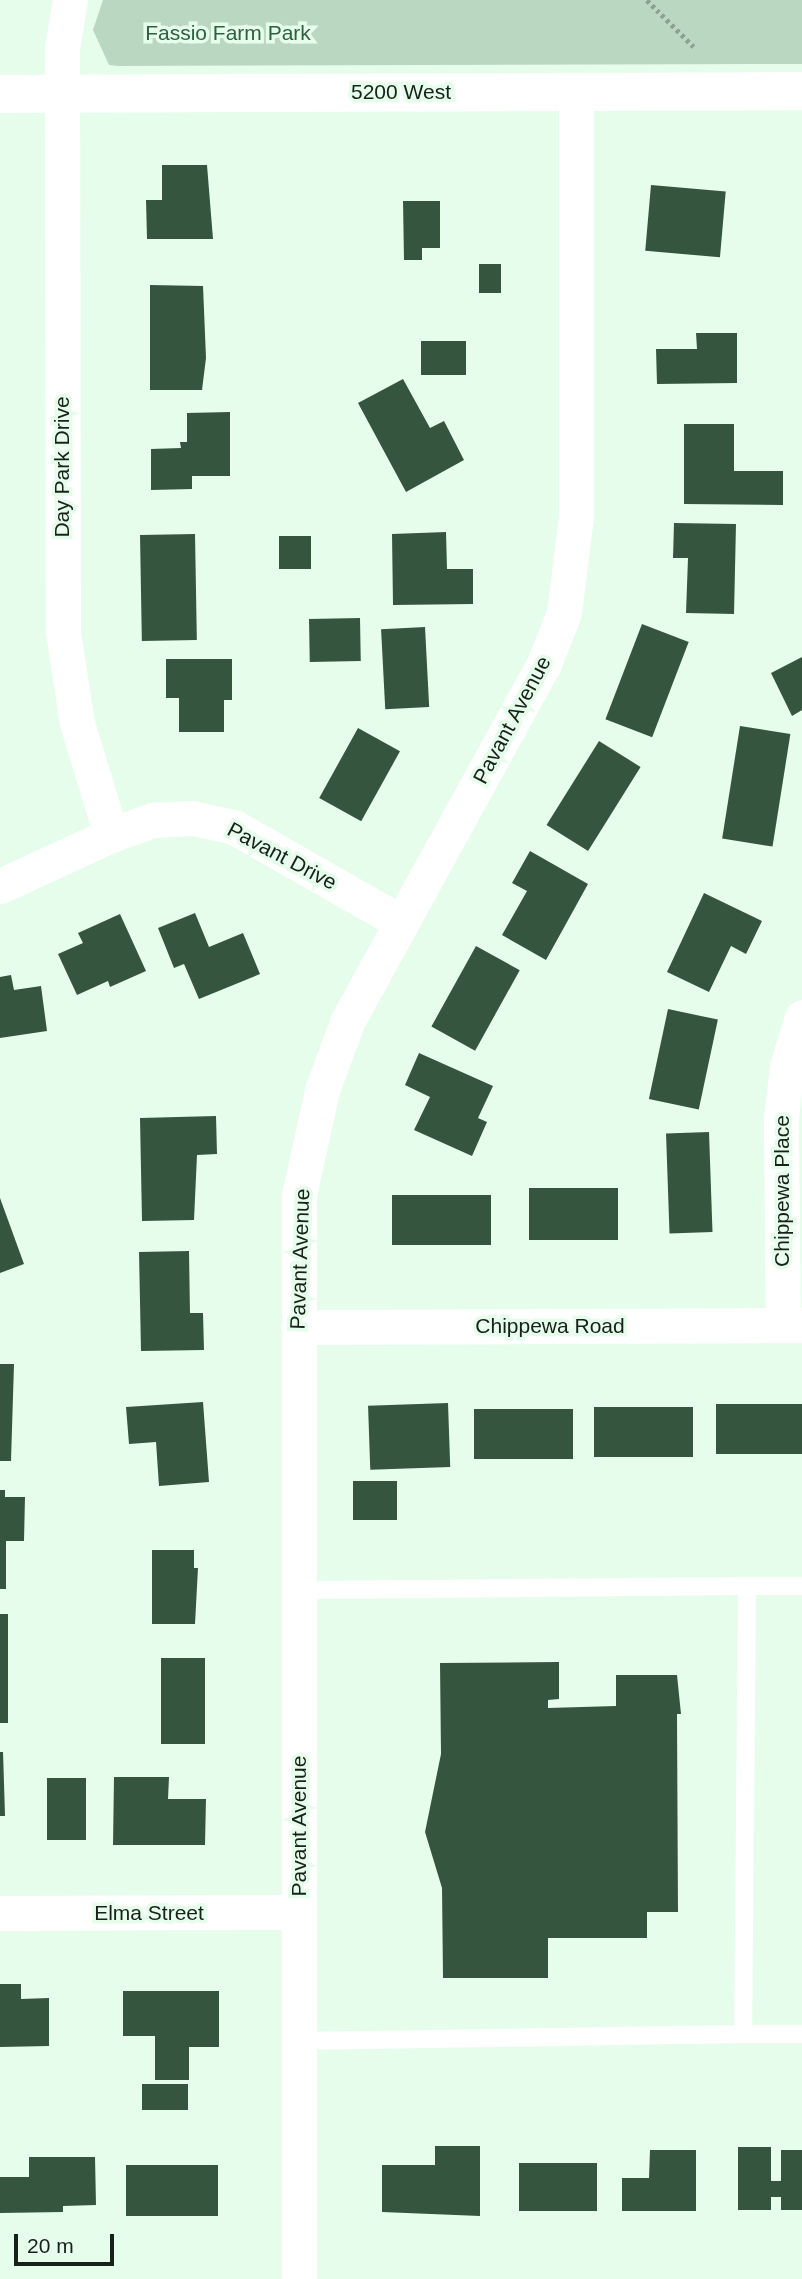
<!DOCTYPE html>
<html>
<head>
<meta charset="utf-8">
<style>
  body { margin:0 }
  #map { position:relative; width:802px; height:2279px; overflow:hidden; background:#e6fdeb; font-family:Helvetica,sans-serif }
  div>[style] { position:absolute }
  .green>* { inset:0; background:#bad8c1 }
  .building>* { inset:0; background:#36553f; transform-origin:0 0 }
  .path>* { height:4.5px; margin-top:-2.25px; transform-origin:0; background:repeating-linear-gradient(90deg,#8fa093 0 3.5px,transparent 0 7px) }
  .lane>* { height:18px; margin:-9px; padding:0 9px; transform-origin:9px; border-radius:9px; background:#fff }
  .street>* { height:35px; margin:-17.5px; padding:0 17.5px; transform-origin:17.5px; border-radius:17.5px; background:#fff }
  .secondary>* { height:38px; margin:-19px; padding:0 19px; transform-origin:19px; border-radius:19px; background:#fff }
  span { translate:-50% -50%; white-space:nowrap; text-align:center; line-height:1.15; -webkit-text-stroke:7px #e6fdeb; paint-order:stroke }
  .park-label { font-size:21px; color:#2d623e }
  .street-label { font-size:21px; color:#18201a }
  .scale { position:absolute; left:14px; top:2234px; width:100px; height:32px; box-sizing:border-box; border:4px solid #18201a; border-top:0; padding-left:9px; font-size:21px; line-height:24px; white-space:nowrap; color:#18201a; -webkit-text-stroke:5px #e6fdeb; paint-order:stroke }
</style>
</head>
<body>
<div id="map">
  <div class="green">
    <i style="clip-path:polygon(103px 0,802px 0,802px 64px,118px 66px,109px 65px,93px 30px)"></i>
  </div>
  <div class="building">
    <i style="clip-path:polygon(162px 165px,207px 165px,213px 239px,147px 239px,146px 200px,162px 200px)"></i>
    <i style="left:651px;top:185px;width:75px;height:66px;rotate:5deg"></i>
    <i style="clip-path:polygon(403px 201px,440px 201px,440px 248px,422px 248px,422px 260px,404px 260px)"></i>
    <i style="left:479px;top:264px;width:22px;height:29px"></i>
    <i style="clip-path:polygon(150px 285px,203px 286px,206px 358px,202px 390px,150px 390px)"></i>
    <i style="clip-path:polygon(696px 333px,737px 333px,737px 383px,657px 384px,656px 349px,697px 349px)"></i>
    <i style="left:466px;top:341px;width:34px;height:45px;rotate:90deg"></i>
    <i style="clip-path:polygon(403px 379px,430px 428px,444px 421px,464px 460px,406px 492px,358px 403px)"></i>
    <i style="clip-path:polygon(230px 412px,230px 476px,192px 476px,192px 489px,151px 490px,151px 449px,181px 448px,180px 442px,187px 442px,187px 413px)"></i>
    <i style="clip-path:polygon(684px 424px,734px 424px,734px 471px,783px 471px,783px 505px,684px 504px)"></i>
    <i style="clip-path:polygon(674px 523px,736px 524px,734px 614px,686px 613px,688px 558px,673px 558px)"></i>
    <i style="clip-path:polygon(446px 532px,447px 569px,473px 569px,473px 604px,393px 605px,392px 534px)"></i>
    <i style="left:195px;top:534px;width:106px;height:55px;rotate:89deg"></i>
    <i style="left:279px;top:536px;width:32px;height:33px"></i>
    <i style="left:360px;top:618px;width:43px;height:51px;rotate:89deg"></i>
    <i style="left:642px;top:624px;width:50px;height:102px;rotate:21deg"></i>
    <i style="left:425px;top:627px;width:80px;height:44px;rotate:87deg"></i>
    <i style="clip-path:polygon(802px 657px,802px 710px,792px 716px,771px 673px)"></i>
    <i style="clip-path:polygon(166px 659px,232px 659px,232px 700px,224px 700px,224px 732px,179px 732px,179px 698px,166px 698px)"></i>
    <i style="left:740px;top:726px;width:51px;height:114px;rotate:9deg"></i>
    <i style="left:358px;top:728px;width:48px;height:80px;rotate:29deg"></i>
    <i style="left:599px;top:741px;width:49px;height:99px;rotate:32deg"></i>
    <i style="clip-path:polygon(530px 851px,588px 884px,546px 960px,502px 935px,527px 891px,512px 883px)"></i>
    <i style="clip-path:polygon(704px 893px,762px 921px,746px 954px,731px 946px,709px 992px,667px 972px)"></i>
    <i style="clip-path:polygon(195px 913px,209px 947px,243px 933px,260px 974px,199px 999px,184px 964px,174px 968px,158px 928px)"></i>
    <i style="clip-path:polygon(120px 914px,146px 971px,110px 987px,108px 981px,77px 995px,58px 954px,83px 943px,78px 933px)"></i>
    <i style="left:476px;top:946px;width:50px;height:92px;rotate:29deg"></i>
    <i style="clip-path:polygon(11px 975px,14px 990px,41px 986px,47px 1031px,0 1038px,0 977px)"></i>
    <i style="left:668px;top:1009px;width:51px;height:92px;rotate:12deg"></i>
    <i style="clip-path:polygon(419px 1053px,493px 1086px,478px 1118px,487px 1122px,472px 1156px,414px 1130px,430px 1097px,405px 1085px)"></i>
    <i style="clip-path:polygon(216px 1116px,217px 1154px,197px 1155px,194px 1220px,142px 1221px,140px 1118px)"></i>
    <i style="left:709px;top:1132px;width:100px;height:43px;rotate:88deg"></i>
    <i style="left:529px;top:1188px;width:89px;height:52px"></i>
    <i style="left:491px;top:1195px;width:50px;height:99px;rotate:90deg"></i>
    <i style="clip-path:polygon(0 1198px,24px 1264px,0 1273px)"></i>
    <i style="clip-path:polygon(189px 1251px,190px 1313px,203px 1313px,204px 1350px,141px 1351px,139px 1252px)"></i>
    <i style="clip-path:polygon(0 1364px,14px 1364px,11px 1461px,0 1461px)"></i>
    <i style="clip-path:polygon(203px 1402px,209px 1482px,159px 1486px,156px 1442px,129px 1444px,126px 1407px)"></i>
    <i style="left:448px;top:1403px;width:64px;height:80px;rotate:88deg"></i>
    <i style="left:802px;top:1404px;width:50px;height:86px;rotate:90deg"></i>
    <i style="left:693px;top:1407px;width:50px;height:99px;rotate:90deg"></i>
    <i style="left:474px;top:1409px;width:99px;height:50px"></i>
    <i style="left:397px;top:1481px;width:39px;height:44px;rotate:90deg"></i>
    <i style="clip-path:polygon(0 1490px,5px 1490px,5px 1497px,25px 1497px,24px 1541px,6px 1541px,6px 1589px,0 1589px)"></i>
    <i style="clip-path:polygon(152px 1550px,194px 1550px,194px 1568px,198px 1568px,195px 1624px,152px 1624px)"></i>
    <i style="left:0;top:1614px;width:8px;height:109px"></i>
    <i style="left:161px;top:1658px;width:44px;height:86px"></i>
    <i style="clip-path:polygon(559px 1662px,559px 1699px,548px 1700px,548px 1708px,616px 1706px,616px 1675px,677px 1675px,681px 1714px,677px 1714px,678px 1912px,647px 1912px,647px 1938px,548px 1938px,548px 1978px,443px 1978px,442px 1888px,425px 1832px,441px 1754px,440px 1663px)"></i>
    <i style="clip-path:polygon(0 1752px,3px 1752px,5px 1816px,0 1816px)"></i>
    <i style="clip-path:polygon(114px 1777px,169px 1777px,168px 1799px,206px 1799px,205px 1845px,113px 1845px)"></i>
    <i style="left:86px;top:1778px;width:62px;height:39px;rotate:90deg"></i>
    <i style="clip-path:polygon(0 1984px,21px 1984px,21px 1999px,49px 1998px,49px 2046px,0 2047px)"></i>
    <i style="clip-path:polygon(123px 1991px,219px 1991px,219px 2047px,189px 2047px,189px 2080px,155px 2080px,155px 2036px,123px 2036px)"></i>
    <i style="left:142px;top:2084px;width:46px;height:26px"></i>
    <i style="clip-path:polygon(435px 2146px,480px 2146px,480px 2216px,382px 2212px,382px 2165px,435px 2165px)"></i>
    <i style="clip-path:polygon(738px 2147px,771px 2147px,771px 2181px,781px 2181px,781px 2150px,802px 2150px,802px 2210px,781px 2210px,781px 2197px,771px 2197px,771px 2210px,738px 2210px)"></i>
    <i style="clip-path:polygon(650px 2150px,696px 2150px,696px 2211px,622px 2211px,622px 2178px,649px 2178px)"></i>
    <i style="clip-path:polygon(29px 2157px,95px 2157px,96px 2205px,63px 2206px,63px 2212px,0 2213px,0 2177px,29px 2177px)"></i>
    <i style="left:519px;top:2163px;width:78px;height:48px"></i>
    <i style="left:126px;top:2165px;width:92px;height:51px"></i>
  </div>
  <div class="path">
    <i style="left:647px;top:0;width:66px;rotate:45deg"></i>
  </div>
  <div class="lane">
    <i style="left:747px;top:1586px;width:55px"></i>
    <i style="left:298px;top:1590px;width:449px;rotate:-0.5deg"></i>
    <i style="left:747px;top:1586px;width:448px;rotate:90.5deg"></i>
    <i style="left:743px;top:2034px;width:444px;rotate:179.1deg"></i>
    <i style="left:743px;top:2034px;width:59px"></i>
  </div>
  <div class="street">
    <i style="left:70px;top:0;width:49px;rotate:99.5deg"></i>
    <i style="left:62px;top:48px;width:584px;rotate:89.9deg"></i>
    <i style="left:63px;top:632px;width:92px;rotate:81.3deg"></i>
    <i style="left:77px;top:723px;width:117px;rotate:73.1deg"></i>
    <i style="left:0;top:886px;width:122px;rotate:-24.7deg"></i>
    <i style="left:111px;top:835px;width:45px;rotate:-19.7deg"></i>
    <i style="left:153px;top:820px;width:39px;rotate:-3deg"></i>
    <i style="left:192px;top:818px;width:43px;rotate:12.1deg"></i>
    <i style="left:234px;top:827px;width:193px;rotate:29.7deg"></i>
    <i style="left:783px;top:1325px;width:207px;rotate:-90.6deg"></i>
    <i style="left:781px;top:1118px;width:52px;rotate:-83.4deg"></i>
    <i style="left:787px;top:1066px;width:51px;rotate:-73deg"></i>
    <i style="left:298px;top:1327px;width:504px;rotate:-0.23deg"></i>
    <i style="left:0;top:1913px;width:299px;rotate:-0.2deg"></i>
    <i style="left:299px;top:2279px;width:1084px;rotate:-90deg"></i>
    <i style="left:299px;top:1195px;width:107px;rotate:-77.6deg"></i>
    <i style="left:322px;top:1090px;width:75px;rotate:-69.6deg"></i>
    <i style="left:348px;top:1020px;width:404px;rotate:-61.2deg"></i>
    <i style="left:543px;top:666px;width:57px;rotate:-68.4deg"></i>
    <i style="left:564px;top:613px;width:98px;rotate:-82.9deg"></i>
    <i style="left:576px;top:516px;width:424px;rotate:-90deg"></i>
  </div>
  <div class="secondary">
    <i style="left:0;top:94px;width:802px;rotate:-0.21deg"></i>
  </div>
  <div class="park-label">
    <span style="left:228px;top:33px">Fassio Farm Park</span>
  </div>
  <div class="street-label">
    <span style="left:401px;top:92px">5200 West</span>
    <span style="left:62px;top:467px;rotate:-90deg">Day Park Drive</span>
    <span style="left:512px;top:720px;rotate:-62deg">Pavant Avenue</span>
    <span style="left:282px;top:856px;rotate:28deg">Pavant Drive</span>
    <span style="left:782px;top:1191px;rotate:-90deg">Chippewa Place</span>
    <span style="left:300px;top:1259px;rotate:-88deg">Pavant Avenue</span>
    <span style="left:550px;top:1326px">Chippewa Road</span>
    <span style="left:299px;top:1826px;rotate:-90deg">Pavant Avenue</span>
    <span style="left:149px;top:1913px">Elma Street</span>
  </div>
  <div class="scale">20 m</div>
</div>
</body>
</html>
